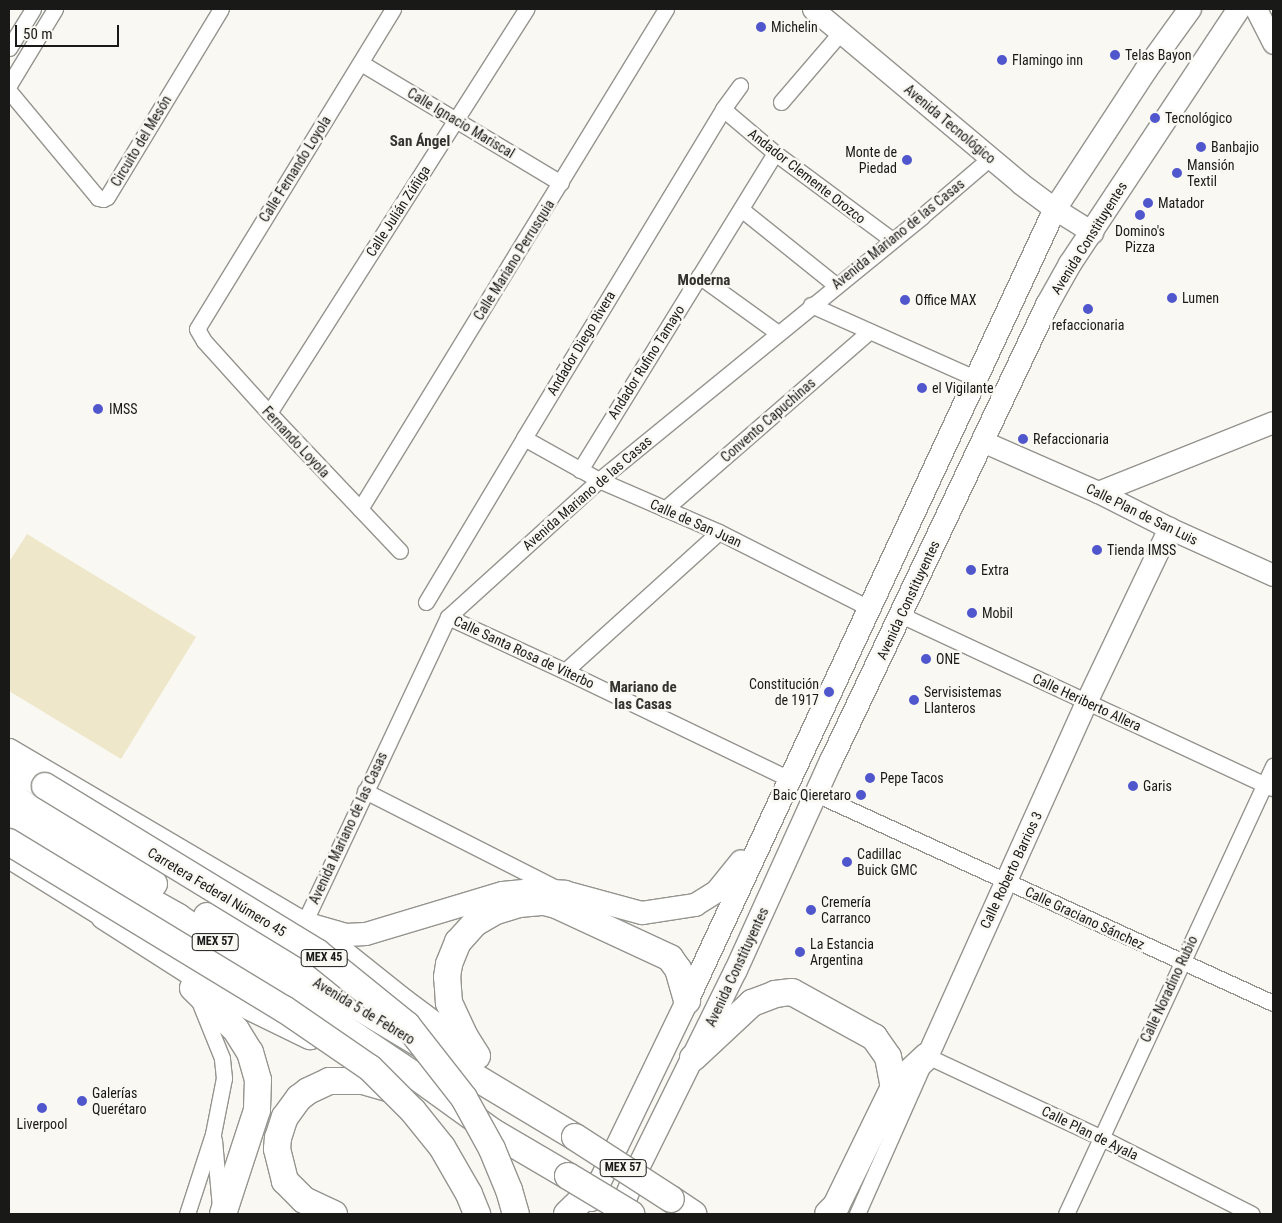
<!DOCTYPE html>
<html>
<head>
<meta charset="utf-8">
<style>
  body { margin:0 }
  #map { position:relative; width:1282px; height:1223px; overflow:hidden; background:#f9f8f3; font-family:"Roboto Condensed",sans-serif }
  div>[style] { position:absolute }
  .green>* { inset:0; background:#eee7ca }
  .roads { filter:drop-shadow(1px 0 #95948f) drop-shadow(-1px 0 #95948f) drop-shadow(0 1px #95948f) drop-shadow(0 -1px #95948f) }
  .street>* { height:15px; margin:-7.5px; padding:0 7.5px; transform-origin:7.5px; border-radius:7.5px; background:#fff }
  .secondary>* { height:21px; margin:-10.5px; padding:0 10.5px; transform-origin:10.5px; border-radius:10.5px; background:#fff }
  .primary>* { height:22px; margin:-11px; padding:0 11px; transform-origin:11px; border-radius:11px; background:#fff }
  .highway>* { height:26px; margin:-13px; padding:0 13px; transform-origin:13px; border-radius:13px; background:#fff }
  .bridges { filter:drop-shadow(1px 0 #95948f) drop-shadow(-1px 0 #95948f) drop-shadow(0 1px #95948f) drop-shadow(0 -1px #95948f) }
  .highway-bridge>* { height:26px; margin:-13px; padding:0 13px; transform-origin:13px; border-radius:13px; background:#fff }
  .dots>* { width:14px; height:14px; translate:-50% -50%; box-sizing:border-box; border:2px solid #f9f8f3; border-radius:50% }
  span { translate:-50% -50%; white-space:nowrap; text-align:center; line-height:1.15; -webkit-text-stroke:5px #f9f8f3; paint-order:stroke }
  .shield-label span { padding:1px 4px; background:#f9f8f3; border:1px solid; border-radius:4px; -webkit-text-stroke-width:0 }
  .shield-label { font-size:12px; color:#191917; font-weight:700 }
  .poi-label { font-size:14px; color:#191917 }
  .left { translate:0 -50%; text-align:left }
  .right { translate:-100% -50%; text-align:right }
  .street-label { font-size:14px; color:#191917 }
  .neighbourhood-label { font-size:15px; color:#34332f; font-weight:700 }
  .frame { position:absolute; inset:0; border:10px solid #191917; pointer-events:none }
  .scale { position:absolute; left:15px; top:25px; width:104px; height:22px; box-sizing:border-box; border:2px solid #191917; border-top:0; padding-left:6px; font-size:15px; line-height:18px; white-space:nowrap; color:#191917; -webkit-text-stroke:4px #f9f8f3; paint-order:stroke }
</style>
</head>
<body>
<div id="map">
  <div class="green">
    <i style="clip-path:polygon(27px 534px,196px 637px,121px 759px,9px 691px,9px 562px)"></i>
  </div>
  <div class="roads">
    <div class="street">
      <i style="left:393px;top:9px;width:375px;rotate:121.5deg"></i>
      <i style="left:197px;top:329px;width:14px;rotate:60deg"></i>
      <i style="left:204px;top:341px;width:97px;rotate:47.9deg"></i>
      <i style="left:269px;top:413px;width:190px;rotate:46.5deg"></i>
      <i style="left:9px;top:48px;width:46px;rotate:-58.4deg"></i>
      <i style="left:361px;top:63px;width:233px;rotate:31deg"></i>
      <i style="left:9px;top:85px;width:89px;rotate:-58.8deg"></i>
      <i style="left:9px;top:91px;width:139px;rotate:50.2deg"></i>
      <i style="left:98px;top:198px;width:5px;rotate:11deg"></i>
      <i style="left:103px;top:199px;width:4px;rotate:-27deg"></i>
      <i style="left:107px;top:197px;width:220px;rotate:-58.8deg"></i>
      <i style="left:781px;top:102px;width:92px;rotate:-49.4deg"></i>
      <i style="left:723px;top:109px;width:68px;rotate:40.2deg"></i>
      <i style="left:775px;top:153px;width:146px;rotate:36.6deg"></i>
      <i style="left:741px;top:209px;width:122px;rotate:38.7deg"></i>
      <i style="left:699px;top:276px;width:97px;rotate:35.8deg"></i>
      <i style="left:811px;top:305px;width:180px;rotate:24deg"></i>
      <i style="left:269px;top:413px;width:479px;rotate:-57.5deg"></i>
      <i style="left:524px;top:438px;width:86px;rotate:29.2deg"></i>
      <i style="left:599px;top:480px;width:131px;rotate:23.4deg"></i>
      <i style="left:719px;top:532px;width:168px;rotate:26.9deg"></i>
      <i style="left:580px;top:470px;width:372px;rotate:-58.4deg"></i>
      <i style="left:360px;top:509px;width:586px;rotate:-58.53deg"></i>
      <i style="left:665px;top:509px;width:271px;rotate:-41deg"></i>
      <i style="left:426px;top:602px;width:191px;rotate:-59.1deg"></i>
      <i style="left:524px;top:438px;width:385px;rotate:-58.8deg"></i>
      <i style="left:723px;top:109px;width:29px;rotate:-54deg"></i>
      <i style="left:901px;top:615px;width:409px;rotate:25deg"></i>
      <i style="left:448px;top:617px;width:129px;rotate:24.8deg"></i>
      <i style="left:565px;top:671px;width:249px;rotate:25.7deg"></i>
      <i style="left:565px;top:671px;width:207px;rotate:-42.1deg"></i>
      <i style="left:365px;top:791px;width:216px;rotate:26.9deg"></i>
      <i style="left:816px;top:794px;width:503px;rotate:24.58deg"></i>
      <i style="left:304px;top:923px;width:338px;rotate:-64.8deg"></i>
      <i style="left:448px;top:617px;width:204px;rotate:-42.2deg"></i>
      <i style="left:599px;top:480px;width:416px;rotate:-39.2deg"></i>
      <i style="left:921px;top:217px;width:91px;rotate:-40.5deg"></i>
      <i style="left:214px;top:1140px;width:67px;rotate:84.9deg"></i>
      <i style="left:187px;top:1214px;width:84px;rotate:-72deg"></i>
      <i style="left:213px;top:1134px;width:57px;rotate:-78.9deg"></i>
      <i style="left:224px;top:1078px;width:20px;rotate:-96deg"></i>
      <i style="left:222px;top:1058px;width:61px;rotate:-112deg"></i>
      <i style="left:857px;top:1214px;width:173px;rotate:-66.1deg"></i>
      <i style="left:927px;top:1056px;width:191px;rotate:25.1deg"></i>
      <i style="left:1100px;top:1137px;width:170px;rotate:26.9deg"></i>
      <i style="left:1066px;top:1214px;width:494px;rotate:-65.2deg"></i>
    </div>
    <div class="secondary">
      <i style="left:813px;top:9px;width:270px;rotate:40deg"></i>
      <i style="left:1020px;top:183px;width:44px;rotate:36.6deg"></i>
      <i style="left:1055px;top:209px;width:44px;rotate:31.9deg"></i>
      <i style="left:1256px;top:9px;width:38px;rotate:63deg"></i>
      <i style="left:982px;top:441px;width:127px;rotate:23.7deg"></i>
      <i style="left:1098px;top:492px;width:80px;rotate:26.9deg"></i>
      <i style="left:1169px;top:528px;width:114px;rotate:24.3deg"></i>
      <i style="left:1098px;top:492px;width:188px;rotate:-21.8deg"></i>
      <i style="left:9px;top:749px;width:342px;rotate:30.5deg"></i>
      <i style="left:10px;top:858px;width:125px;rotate:31.9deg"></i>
      <i style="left:927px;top:1056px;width:388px;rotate:-65.8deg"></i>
      <i style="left:1086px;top:702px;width:193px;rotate:-64.5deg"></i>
    </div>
    <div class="primary">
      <i style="left:308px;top:924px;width:40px;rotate:16deg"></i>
      <i style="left:346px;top:935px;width:20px;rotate:-3deg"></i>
      <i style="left:366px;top:934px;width:143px;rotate:-16.7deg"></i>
      <i style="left:503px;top:893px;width:28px;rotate:-6deg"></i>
      <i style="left:531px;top:890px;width:34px;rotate:3deg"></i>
      <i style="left:565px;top:892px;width:80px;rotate:15.3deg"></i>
      <i style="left:642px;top:913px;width:54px;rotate:-8.6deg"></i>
      <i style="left:695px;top:905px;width:26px;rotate:-32deg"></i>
      <i style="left:717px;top:891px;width:38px;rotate:-51deg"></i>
      <i style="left:591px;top:1200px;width:221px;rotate:-64.2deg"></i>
      <i style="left:687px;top:1001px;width:873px;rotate:-65.08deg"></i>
      <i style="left:1055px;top:209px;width:166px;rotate:-56.8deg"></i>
      <i style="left:1146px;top:70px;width:75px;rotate:-54.2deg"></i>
      <i style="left:619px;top:1214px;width:50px;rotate:-67.6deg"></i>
      <i style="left:638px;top:1168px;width:221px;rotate:-63.7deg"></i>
      <i style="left:736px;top:970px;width:230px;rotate:-65.6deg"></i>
      <i style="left:831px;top:761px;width:505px;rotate:-64.65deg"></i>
      <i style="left:1047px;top:305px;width:47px;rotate:-60.7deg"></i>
      <i style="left:1070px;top:264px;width:306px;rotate:-56.5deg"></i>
    </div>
    <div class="highway">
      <i style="left:9px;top:767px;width:41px;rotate:27.8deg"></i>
      <i style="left:9px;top:795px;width:170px;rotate:31.5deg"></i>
      <i style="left:9px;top:822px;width:194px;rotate:29.3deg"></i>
      <i style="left:178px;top:917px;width:284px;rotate:33.8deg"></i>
      <i style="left:414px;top:1075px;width:97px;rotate:35.8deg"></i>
      <i style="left:493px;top:1132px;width:87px;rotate:30.4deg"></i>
      <i style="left:104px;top:916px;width:154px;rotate:32.6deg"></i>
      <i style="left:234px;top:999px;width:85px;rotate:26deg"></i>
      <i style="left:207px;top:916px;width:429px;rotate:31deg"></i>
      <i style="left:304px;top:923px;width:127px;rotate:38.6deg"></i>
      <i style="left:403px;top:1002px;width:82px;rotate:36.6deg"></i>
      <i style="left:193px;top:988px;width:60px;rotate:44.3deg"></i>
      <i style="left:236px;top:1030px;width:26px;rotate:58deg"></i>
      <i style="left:250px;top:1052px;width:29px;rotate:74deg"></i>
      <i style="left:258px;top:1080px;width:30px;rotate:92deg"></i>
      <i style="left:257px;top:1110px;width:109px;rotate:108.1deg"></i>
      <i style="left:477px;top:1056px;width:22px;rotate:-122deg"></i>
      <i style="left:465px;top:1037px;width:38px;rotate:-115deg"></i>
      <i style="left:449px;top:1003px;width:26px;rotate:-94deg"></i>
      <i style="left:447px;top:977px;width:13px;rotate:-81deg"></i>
      <i style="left:449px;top:964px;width:24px;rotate:-68deg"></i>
      <i style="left:458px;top:942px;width:25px;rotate:-48deg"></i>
      <i style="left:475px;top:923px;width:24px;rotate:-30deg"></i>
      <i style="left:496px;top:911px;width:24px;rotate:-17deg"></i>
      <i style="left:519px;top:904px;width:25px;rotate:-5deg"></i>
      <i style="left:544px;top:902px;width:12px;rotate:14deg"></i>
      <i style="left:556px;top:905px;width:126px;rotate:24.9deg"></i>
      <i style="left:670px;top:958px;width:14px;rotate:54deg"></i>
      <i style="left:678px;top:969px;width:33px;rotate:74deg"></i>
      <i style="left:693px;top:1058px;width:81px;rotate:-43deg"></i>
      <i style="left:752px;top:1003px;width:25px;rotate:-21deg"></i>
      <i style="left:775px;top:994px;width:17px;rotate:-7deg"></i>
      <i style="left:792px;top:992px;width:94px;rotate:28.8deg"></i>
      <i style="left:874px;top:1037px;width:24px;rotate:55deg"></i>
      <i style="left:888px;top:1057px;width:31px;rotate:79deg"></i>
      <i style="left:894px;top:1087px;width:132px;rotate:116deg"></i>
      <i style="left:836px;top:1206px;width:11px;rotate:135deg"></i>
      <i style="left:894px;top:1087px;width:45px;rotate:-43.2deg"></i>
      <i style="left:671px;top:1199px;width:27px;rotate:34deg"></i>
      <i style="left:334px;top:1214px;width:33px;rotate:-155deg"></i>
      <i style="left:304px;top:1200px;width:27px;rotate:-135deg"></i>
      <i style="left:285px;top:1181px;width:33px;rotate:-104deg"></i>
      <i style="left:277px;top:1149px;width:11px;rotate:-85deg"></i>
      <i style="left:278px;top:1138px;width:22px;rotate:-72deg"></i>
      <i style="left:285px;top:1117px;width:24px;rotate:-54deg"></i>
      <i style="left:299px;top:1098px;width:11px;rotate:-38deg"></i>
      <i style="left:308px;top:1091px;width:23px;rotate:-25deg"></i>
      <i style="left:329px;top:1081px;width:34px"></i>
      <i style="left:363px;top:1081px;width:37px;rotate:16deg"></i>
      <i style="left:567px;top:1214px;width:42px;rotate:-44deg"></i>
    </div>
  </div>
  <div class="bridges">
    <div class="highway-bridge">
      <i style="left:45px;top:786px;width:319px;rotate:31.4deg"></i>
      <i style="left:317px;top:952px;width:116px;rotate:39deg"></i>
      <i style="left:407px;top:1025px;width:93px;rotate:52deg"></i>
      <i style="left:464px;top:1098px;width:58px;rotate:61.2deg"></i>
      <i style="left:492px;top:1149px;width:44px;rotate:67.5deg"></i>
      <i style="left:509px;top:1190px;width:25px;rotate:74deg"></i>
      <i style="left:9px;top:842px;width:322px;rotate:31.3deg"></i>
      <i style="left:284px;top:1009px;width:104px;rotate:34.5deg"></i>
      <i style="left:370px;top:1068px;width:61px;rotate:45deg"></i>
      <i style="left:413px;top:1111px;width:46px;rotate:51.1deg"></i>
      <i style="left:442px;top:1147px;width:54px;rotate:60.1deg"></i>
      <i style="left:469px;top:1194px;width:22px;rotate:68deg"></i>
      <i style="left:575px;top:1137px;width:114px;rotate:32.9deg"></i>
      <i style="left:568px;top:1176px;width:74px;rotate:31.1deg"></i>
    </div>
  </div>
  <div class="dots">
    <i style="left:761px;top:27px;background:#5057cd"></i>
    <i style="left:1115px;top:55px;background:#5057cd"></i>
    <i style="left:1002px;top:60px;background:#5057cd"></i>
    <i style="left:1155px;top:118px;background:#5057cd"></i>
    <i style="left:1201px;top:147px;background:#5057cd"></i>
    <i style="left:907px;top:160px;background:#5057cd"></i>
    <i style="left:1177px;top:173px;background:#5057cd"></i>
    <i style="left:1148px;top:203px;background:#5057cd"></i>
    <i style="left:1140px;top:215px;background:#5057cd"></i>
    <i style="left:1172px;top:298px;background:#5057cd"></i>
    <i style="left:905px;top:300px;background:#5057cd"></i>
    <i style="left:1088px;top:309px;background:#5057cd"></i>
    <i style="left:922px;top:388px;background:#5057cd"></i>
    <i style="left:98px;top:409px;background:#5057cd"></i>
    <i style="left:1023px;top:439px;background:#5057cd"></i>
    <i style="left:1097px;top:550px;background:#5057cd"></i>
    <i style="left:971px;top:570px;background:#5057cd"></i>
    <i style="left:972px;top:613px;background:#5057cd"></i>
    <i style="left:926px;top:659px;background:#5057cd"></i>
    <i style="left:829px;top:692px;background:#5057cd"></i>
    <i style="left:914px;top:700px;background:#5057cd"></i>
    <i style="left:870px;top:778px;background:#5057cd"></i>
    <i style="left:1133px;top:786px;background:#5057cd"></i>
    <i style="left:861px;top:795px;background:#5057cd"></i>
    <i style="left:847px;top:862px;background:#5057cd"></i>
    <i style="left:811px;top:910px;background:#5057cd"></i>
    <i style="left:800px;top:952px;background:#5057cd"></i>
    <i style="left:82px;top:1101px;background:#5057cd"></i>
    <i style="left:42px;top:1108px;background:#5057cd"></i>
  </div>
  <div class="shield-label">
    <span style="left:215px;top:942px">MEX 57</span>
    <span style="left:324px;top:958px">MEX 45</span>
    <span style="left:623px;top:1168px">MEX 57</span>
  </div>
  <div class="poi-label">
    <span class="left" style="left:771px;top:27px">Michelin</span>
    <span class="left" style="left:1125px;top:55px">Telas Bayon</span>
    <span class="left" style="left:1012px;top:60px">Flamingo inn</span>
    <span class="left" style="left:1165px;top:118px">Tecnológico</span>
    <span class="left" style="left:1211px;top:147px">Banbajio</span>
    <span class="right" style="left:897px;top:160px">Monte de<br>Piedad</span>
    <span class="left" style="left:1187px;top:173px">Mansión<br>Textil</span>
    <span class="left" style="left:1158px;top:203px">Matador</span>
    <span style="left:1140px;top:239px">Domino's<br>Pizza</span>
    <span class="left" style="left:1182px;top:298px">Lumen</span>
    <span class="left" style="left:915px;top:300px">Office MAX</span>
    <span style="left:1088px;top:325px">refaccionaria</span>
    <span class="left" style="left:932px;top:388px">el Vigilante</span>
    <span class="left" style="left:109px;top:409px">IMSS</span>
    <span class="left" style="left:1033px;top:439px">Refaccionaria</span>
    <span class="left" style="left:1107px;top:550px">Tienda IMSS</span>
    <span class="left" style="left:981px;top:570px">Extra</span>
    <span class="left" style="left:982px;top:613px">Mobil</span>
    <span class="left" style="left:936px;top:659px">ONE</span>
    <span class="right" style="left:819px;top:692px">Constitución<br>de 1917</span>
    <span class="left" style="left:924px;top:700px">Servisistemas<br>Llanteros</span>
    <span class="left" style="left:880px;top:778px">Pepe Tacos</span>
    <span class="left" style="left:1143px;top:786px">Garis</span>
    <span class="right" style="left:851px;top:795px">Baic Qieretaro</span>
    <span class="left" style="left:857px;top:862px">Cadillac<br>Buick GMC</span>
    <span class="left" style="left:821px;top:910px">Cremería<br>Carranco</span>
    <span class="left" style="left:810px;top:952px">La Estancia<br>Argentina</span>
    <span class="left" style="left:92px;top:1101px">Galerías<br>Querétaro</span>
    <span style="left:42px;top:1124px">Liverpool</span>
  </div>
  <div class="street-label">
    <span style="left:461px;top:123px;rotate:31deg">Calle Ignacio Mariscal</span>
    <span style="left:950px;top:124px;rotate:40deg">Avenida Tecnológico</span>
    <span style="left:141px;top:141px;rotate:-59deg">Circuito del Mesón</span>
    <span style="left:295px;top:169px;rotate:-58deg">Calle Fernando Loyola</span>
    <span style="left:807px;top:176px;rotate:38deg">Andador Clemente Orozco</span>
    <span style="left:398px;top:211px;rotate:-57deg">Calle Julián Zúñiga</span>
    <span style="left:898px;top:234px;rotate:-39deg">Avenida Mariano de las Casas</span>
    <span style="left:1089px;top:238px;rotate:-58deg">Avenida Constituyentes</span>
    <span style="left:514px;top:260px;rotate:-58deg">Calle Mariano Perrusquia</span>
    <span style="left:581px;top:343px;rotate:-59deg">Andador Diego Rivera</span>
    <span style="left:646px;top:362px;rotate:-58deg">Andador Rufino Tamayo</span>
    <span style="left:768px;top:420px;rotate:-41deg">Convento Capuchinas</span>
    <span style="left:296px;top:442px;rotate:47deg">Fernando Loyola</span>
    <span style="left:587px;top:493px;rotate:-41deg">Avenida Mariano de las Casas</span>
    <span style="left:1142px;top:514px;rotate:26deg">Calle Plan de San Luis</span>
    <span style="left:696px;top:523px;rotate:24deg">Calle de San Juan</span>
    <span style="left:908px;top:600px;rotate:-65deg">Avenida Constituyentes</span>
    <span style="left:524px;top:652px;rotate:25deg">Calle Santa Rosa de Viterbo</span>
    <span style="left:1087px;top:702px;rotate:25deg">Calle Heriberto Allera</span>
    <span style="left:348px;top:828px;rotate:-65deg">Avenida Mariano de las Casas</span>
    <span style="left:1011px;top:870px;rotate:-65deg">Calle Roberto Barrios 3</span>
    <span style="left:217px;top:892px;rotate:31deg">Carretera Federal Número 45</span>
    <span style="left:1085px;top:918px;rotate:25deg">Calle Graciano Sánchez</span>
    <span style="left:737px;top:967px;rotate:-65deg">Avenida Constituyentes</span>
    <span style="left:1169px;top:989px;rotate:-65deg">Calle Noradino Rubio</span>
    <span style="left:364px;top:1011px;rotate:31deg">Avenida 5 de Febrero</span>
    <span style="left:1090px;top:1133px;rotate:26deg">Calle Plan de Ayala</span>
  </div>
  <div class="neighbourhood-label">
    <span style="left:420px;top:142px">San Ángel</span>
    <span style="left:704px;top:281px">Moderna</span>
    <span style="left:643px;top:696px">Mariano de<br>las Casas</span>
  </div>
  <div class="frame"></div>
  <div class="scale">50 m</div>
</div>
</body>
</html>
